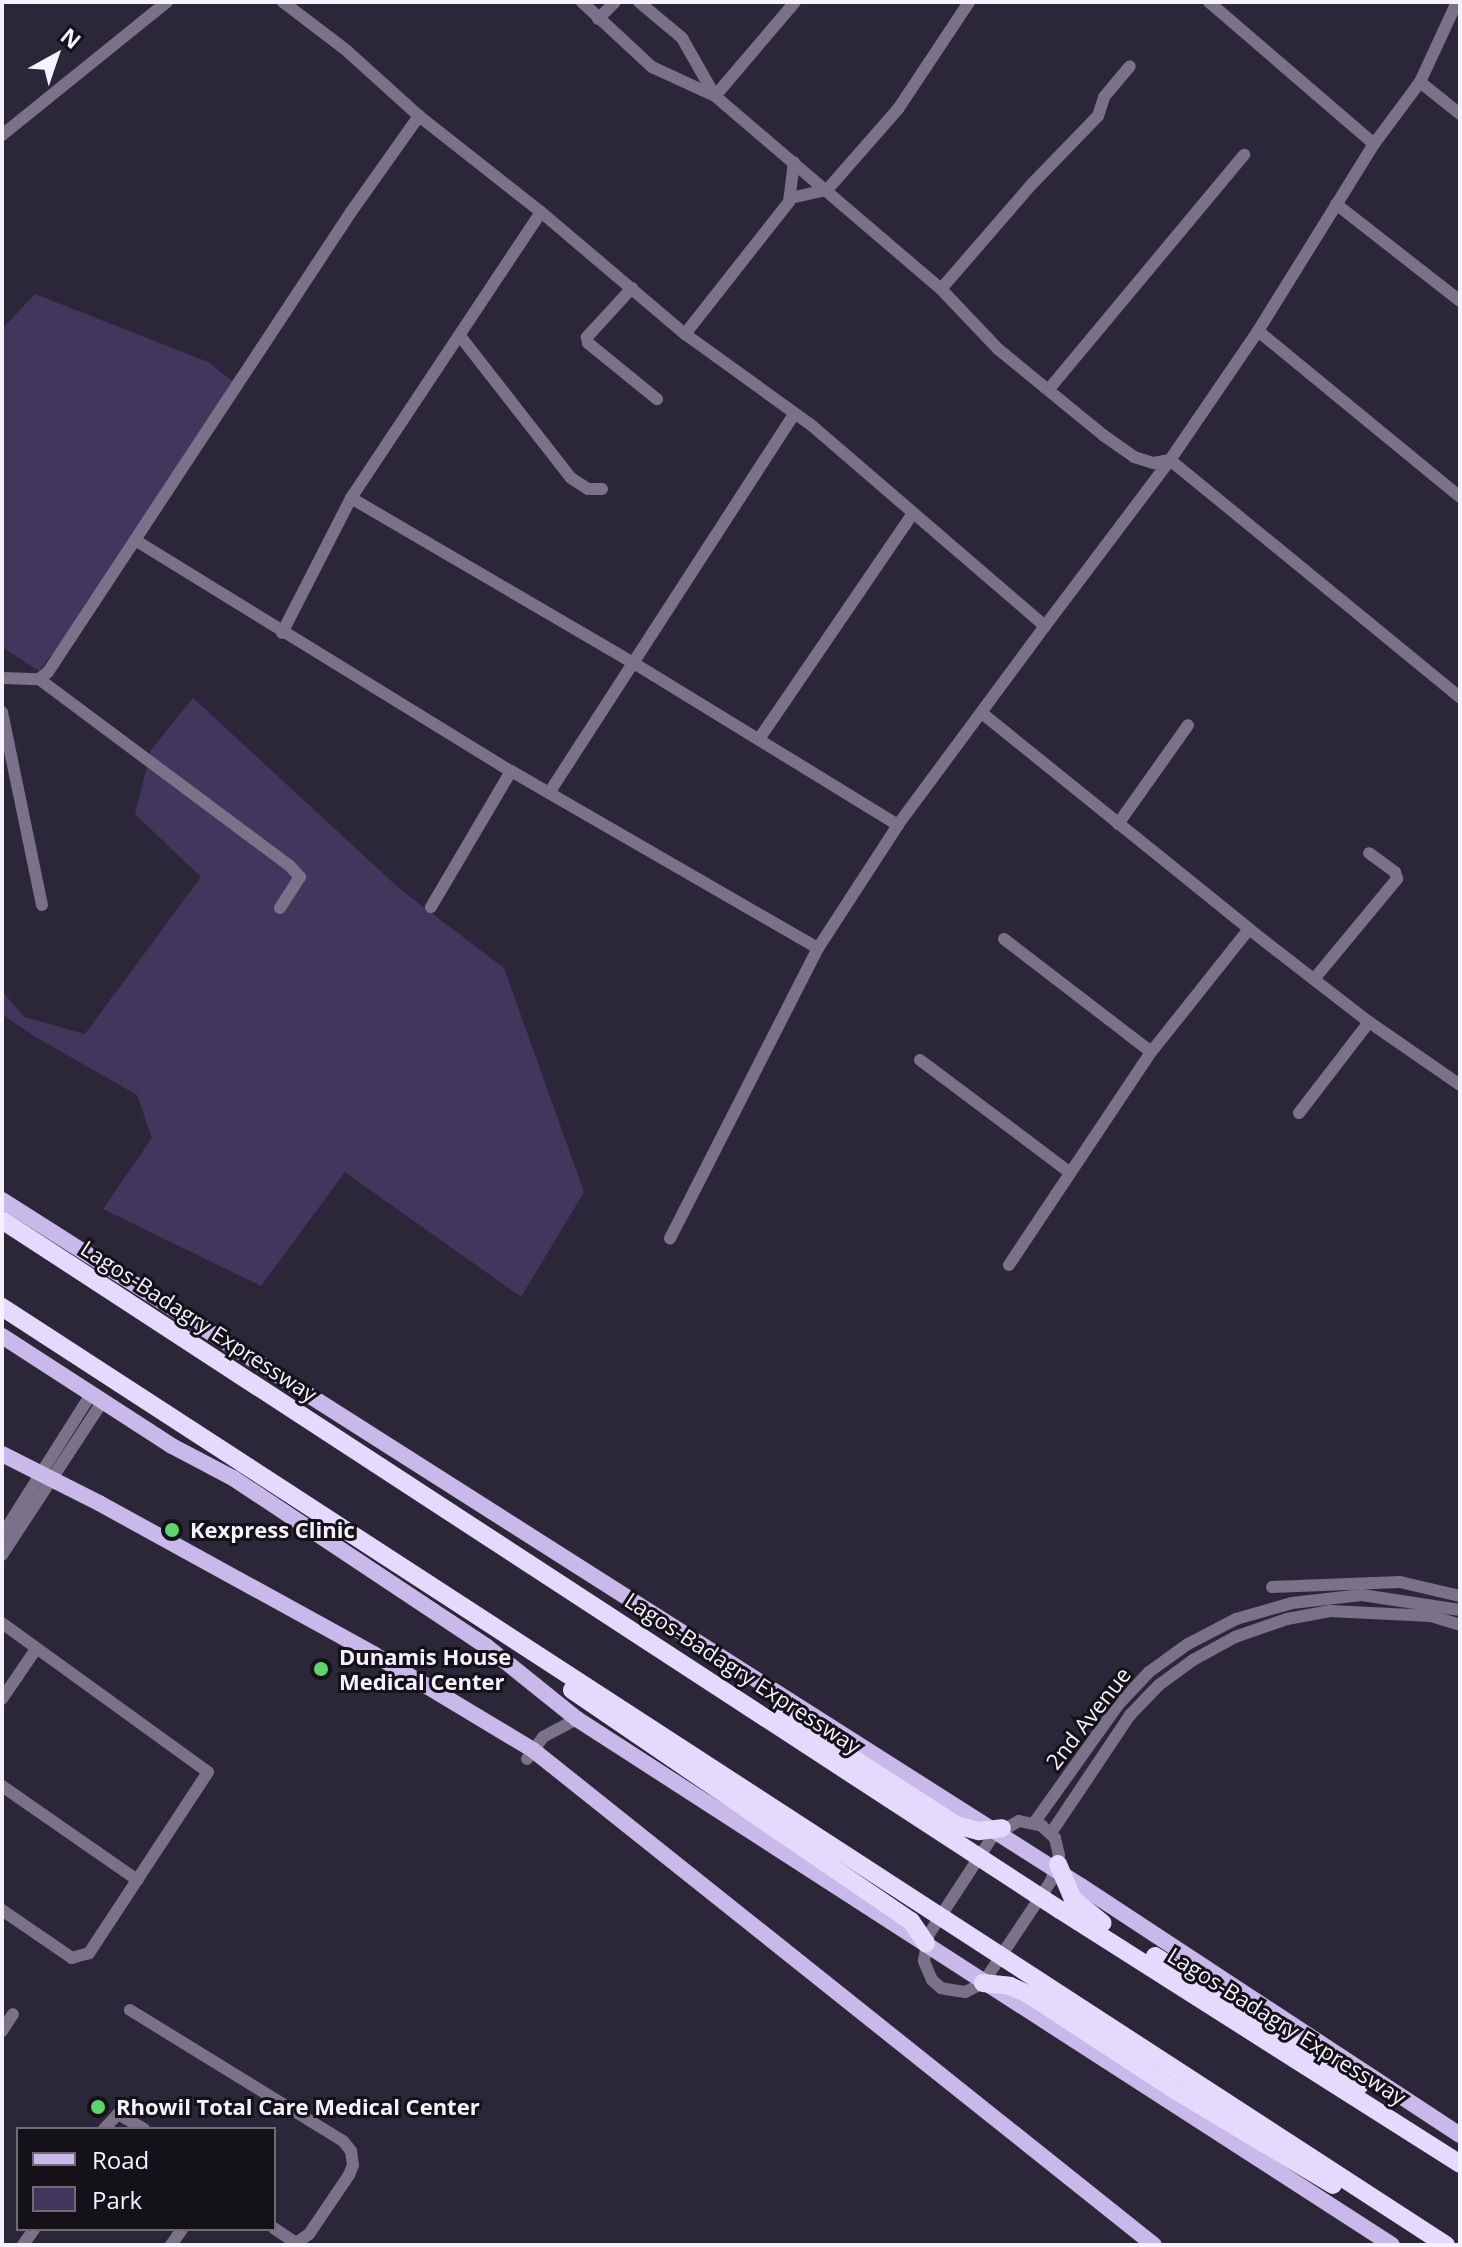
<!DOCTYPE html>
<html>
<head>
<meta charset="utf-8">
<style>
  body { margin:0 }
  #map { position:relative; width:1462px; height:2247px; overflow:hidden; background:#2c2738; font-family:"Open Sans",sans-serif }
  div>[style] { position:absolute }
  .green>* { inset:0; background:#43365d }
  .minor>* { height:12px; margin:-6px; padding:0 6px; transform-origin:6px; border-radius:6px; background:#797289 }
  .major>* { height:16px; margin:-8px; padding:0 8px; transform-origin:8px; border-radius:8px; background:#c8b9ea }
  .highway>* { height:18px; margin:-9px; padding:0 9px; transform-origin:9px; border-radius:9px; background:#e4dafd }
  .dots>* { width:22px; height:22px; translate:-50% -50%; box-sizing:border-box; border:4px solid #141119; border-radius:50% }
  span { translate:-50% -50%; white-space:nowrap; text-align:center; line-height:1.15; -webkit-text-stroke:6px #141119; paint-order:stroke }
  .street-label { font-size:22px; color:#f5f2fe }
  .poi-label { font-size:22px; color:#f5f2fe; font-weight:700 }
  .left { translate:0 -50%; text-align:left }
  .frame { position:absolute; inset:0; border:4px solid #f5f2fe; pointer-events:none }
  .legend { position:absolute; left:16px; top:2127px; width:260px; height:104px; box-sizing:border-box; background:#141119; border:2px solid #6e6b75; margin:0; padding:10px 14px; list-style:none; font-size:24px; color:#f5f2fe }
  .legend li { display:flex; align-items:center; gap:16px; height:40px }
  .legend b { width:40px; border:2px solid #6e6b75 }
  .north { position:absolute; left:16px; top:16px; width:80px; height:80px; -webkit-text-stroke:6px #141119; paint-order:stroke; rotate:40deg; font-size:22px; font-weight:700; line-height:32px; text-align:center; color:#f5f2fe }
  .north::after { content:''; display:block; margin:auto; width:28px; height:36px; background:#f5f2fe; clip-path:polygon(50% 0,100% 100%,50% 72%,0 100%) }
</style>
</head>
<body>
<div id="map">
  <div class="green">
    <i style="clip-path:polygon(35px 294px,208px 362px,242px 389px,143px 536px,39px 671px,2px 647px,2px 329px)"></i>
    <i style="clip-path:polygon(193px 698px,401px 890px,504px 968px,584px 1192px,521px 1297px,345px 1172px,261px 1286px,103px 1209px,152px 1138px,137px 1095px,34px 1036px,2px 1014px,2px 991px,24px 1017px,85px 1034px,201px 877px,135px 814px,151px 750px)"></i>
  </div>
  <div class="minor">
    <i style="left:283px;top:2px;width:79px;rotate:37.3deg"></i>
    <i style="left:346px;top:50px;width:98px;rotate:42.1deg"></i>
    <i style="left:419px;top:116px;width:155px;rotate:38.2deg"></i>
    <i style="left:541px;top:212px;width:189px;rotate:40.3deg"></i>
    <i style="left:685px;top:334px;width:154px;rotate:35.8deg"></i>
    <i style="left:810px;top:424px;width:310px;rotate:40.7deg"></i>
    <i style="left:1045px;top:626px;width:247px;rotate:126.5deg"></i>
    <i style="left:898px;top:825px;width:147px;rotate:123deg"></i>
    <i style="left:818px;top:948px;width:326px;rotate:117deg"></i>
    <i style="left:582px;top:2px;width:96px;rotate:42.9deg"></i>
    <i style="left:652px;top:67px;width:69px;rotate:24.7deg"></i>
    <i style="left:715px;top:96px;width:297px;rotate:40.5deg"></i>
    <i style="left:941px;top:289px;width:83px;rotate:46.5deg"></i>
    <i style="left:998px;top:349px;width:136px;rotate:39.3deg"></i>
    <i style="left:1103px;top:435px;width:38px;rotate:35deg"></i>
    <i style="left:1134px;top:457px;width:21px;rotate:17deg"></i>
    <i style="left:1154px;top:463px;width:16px;rotate:-11deg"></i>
    <i style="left:1170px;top:460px;width:375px;rotate:39.3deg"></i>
    <i style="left:639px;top:2px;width:56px;rotate:39.9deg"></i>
    <i style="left:682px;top:38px;width:67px;rotate:60.4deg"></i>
    <i style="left:715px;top:96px;width:123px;rotate:-49.6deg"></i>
    <i style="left:1209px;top:2px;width:218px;rotate:40.7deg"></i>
    <i style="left:598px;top:19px;width:24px;rotate:-45deg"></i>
    <i style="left:1420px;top:82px;width:51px;rotate:38.7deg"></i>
    <i style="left:2px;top:135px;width:212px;rotate:-38.9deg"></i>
    <i style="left:791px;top:198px;width:37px;rotate:-13deg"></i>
    <i style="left:827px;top:190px;width:108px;rotate:-48.8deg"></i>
    <i style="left:898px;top:109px;width:128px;rotate:-56.4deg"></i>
    <i style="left:1336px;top:204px;width:157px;rotate:38deg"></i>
    <i style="left:632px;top:288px;width:67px;rotate:132.6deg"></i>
    <i style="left:587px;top:337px;width:6px;rotate:81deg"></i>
    <i style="left:588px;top:343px;width:89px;rotate:39.1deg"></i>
    <i style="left:941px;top:289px;width:139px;rotate:-49.1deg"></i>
    <i style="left:1032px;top:184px;width:95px;rotate:-45.9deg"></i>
    <i style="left:1098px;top:116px;width:20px;rotate:-72deg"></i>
    <i style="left:1104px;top:97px;width:40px;rotate:-50deg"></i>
    <i style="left:1258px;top:331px;width:261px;rotate:39.4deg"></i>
    <i style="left:685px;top:334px;width:168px;rotate:-51.8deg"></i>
    <i style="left:789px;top:202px;width:40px;rotate:-82.9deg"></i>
    <i style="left:460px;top:336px;width:180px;rotate:52deg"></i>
    <i style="left:571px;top:478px;width:20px;rotate:33deg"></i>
    <i style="left:588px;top:489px;width:14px"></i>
    <i style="left:1049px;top:389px;width:305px;rotate:-50.2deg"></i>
    <i style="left:351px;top:498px;width:325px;rotate:30.3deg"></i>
    <i style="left:632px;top:662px;width:312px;rotate:31.5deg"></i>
    <i style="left:135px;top:540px;width:441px;rotate:31.6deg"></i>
    <i style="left:511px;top:771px;width:354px;rotate:30deg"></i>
    <i style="left:1045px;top:626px;width:208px;rotate:-53deg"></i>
    <i style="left:1170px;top:460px;width:156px;rotate:-55.7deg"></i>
    <i style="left:1258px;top:331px;width:220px;rotate:-58.2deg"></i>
    <i style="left:1374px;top:144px;width:77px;rotate:-53.4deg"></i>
    <i style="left:1420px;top:82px;width:88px;rotate:-65.2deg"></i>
    <i style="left:282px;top:633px;width:152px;rotate:-62.9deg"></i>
    <i style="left:351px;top:498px;width:343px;rotate:-56.4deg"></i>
    <i style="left:2px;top:678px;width:37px;rotate:2deg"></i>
    <i style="left:39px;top:679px;width:11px;rotate:-38deg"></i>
    <i style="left:48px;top:672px;width:551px;rotate:-56.63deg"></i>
    <i style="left:351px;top:212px;width:118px;rotate:-54.7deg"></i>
    <i style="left:39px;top:679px;width:313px;rotate:36.7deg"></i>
    <i style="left:290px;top:866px;width:15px;rotate:48deg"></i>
    <i style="left:300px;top:877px;width:37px;rotate:123deg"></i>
    <i style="left:2px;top:712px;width:197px;rotate:78.3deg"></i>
    <i style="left:983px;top:714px;width:342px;rotate:38.9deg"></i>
    <i style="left:1249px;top:929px;width:157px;rotate:128.5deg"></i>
    <i style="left:1151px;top:1052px;width:256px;rotate:123.7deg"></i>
    <i style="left:759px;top:739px;width:273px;rotate:-55.7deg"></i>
    <i style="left:549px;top:793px;width:450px;rotate:-57.1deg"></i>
    <i style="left:1118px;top:824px;width:121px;rotate:-54.7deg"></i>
    <i style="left:431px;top:907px;width:158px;rotate:-59.5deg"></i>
    <i style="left:1249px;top:929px;width:152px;rotate:37.8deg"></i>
    <i style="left:1369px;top:1022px;width:111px;rotate:34.7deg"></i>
    <i style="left:1004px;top:939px;width:185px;rotate:37.5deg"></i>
    <i style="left:1315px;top:978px;width:129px;rotate:-50.4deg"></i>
    <i style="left:1397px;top:879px;width:7px;rotate:-106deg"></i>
    <i style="left:1395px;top:872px;width:32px;rotate:-144deg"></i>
    <i style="left:920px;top:1060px;width:186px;rotate:36.9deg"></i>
    <i style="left:1299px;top:1113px;width:115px;rotate:-52.4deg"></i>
    <i style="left:2px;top:1535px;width:167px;rotate:-57.7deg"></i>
    <i style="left:2px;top:1555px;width:183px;rotate:-56.8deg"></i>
    <i style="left:1272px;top:1587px;width:128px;rotate:-2.2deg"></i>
    <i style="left:1400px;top:1582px;width:62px;rotate:13.1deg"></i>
    <i style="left:2px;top:1623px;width:254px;rotate:35.9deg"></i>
    <i style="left:208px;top:1772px;width:217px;rotate:123.3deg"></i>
    <i style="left:89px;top:1953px;width:18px;rotate:164deg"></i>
    <i style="left:72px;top:1958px;width:85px;rotate:-145.6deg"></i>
    <i style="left:2px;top:1699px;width:60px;rotate:-55.8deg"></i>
    <i style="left:527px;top:1759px;width:27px;rotate:-54deg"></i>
    <i style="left:543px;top:1737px;width:38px;rotate:-28deg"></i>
    <i style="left:2px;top:1786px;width:165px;rotate:34.8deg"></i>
    <i style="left:1019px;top:1821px;width:24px;rotate:12deg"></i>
    <i style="left:1042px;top:1826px;width:18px;rotate:43deg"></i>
    <i style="left:1055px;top:1838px;width:17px;rotate:77deg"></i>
    <i style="left:1059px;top:1855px;width:27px;rotate:107deg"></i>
    <i style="left:1051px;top:1881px;width:123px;rotate:123.7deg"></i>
    <i style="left:983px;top:1983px;width:20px;rotate:153deg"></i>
    <i style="left:965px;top:1992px;width:24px;rotate:-171deg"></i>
    <i style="left:941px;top:1988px;width:12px;rotate:-138deg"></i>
    <i style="left:932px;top:1980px;width:21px;rotate:-113deg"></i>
    <i style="left:924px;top:1961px;width:27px;rotate:-80deg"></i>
    <i style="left:929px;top:1934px;width:117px;rotate:-56.9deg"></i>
    <i style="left:993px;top:1836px;width:30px;rotate:-30deg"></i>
    <i style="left:1034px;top:1823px;width:146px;rotate:-54.5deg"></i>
    <i style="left:1119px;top:1704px;width:44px;rotate:-46.8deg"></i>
    <i style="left:1149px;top:1672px;width:48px;rotate:-35.7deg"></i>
    <i style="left:1188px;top:1644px;width:54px;rotate:-27.5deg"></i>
    <i style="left:1236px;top:1619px;width:58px;rotate:-15.9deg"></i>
    <i style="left:1292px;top:1603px;width:70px;rotate:-6.5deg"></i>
    <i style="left:1362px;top:1595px;width:99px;rotate:8.7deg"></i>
    <i style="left:1051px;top:1833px;width:142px;rotate:-56.2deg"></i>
    <i style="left:1130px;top:1715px;width:42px;rotate:-46deg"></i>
    <i style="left:1159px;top:1685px;width:42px;rotate:-36.3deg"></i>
    <i style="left:1193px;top:1660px;width:48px;rotate:-28.7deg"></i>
    <i style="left:1235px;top:1637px;width:55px;rotate:-19.1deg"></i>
    <i style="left:1287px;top:1619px;width:44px;rotate:-10.5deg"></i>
    <i style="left:1330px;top:1611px;width:101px;rotate:2.8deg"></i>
    <i style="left:1431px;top:1616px;width:30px;rotate:17deg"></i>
    <i style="left:130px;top:2010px;width:250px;rotate:31.6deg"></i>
    <i style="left:343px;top:2141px;width:13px;rotate:51deg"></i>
    <i style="left:351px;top:2151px;width:14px;rotate:82deg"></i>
    <i style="left:353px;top:2165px;width:11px;rotate:112deg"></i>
    <i style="left:349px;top:2175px;width:71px;rotate:124.1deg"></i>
    <i style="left:309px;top:2234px;width:16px;rotate:145deg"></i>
    <i style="left:296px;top:2243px;width:27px;rotate:-146deg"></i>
    <i style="left:2px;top:2031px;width:20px;rotate:-57deg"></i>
    <i style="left:104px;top:2129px;width:21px;rotate:-47deg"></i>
    <i style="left:118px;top:2114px;width:30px;rotate:30deg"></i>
    <i style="left:23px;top:2245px;width:19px;rotate:-55deg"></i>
    <i style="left:171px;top:2245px;width:19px;rotate:-55deg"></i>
  </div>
  <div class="major">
    <i style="left:2px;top:1200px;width:1279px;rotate:32.45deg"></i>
    <i style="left:1081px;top:1886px;width:453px;rotate:33.3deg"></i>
    <i style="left:2px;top:1336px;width:202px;rotate:32.9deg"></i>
    <i style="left:172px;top:1446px;width:69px;rotate:27.7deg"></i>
    <i style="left:233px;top:1478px;width:304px;rotate:33.6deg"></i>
    <i style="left:486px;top:1646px;width:117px;rotate:38.7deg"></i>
    <i style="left:577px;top:1719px;width:970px;rotate:32.84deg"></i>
    <i style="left:2px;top:1454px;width:109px;rotate:26.8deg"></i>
    <i style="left:99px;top:1503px;width:315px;rotate:28.8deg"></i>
    <i style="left:375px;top:1655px;width:184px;rotate:31deg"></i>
    <i style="left:533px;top:1750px;width:794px;rotate:38.56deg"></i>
  </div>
  <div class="highway">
    <i style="left:2px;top:1220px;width:1263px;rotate:33.11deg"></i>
    <i style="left:1060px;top:1910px;width:474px;rotate:32.4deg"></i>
    <i style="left:2px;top:1307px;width:1722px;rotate:33.01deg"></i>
    <i style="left:572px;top:1690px;width:410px;rotate:34.3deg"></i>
    <i style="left:911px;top:1921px;width:27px;rotate:56deg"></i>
    <i style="left:784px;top:1714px;width:205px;rotate:32.8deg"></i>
    <i style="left:956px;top:1825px;width:24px;rotate:15deg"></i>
    <i style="left:979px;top:1831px;width:23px;rotate:-7deg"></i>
    <i style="left:1058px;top:1864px;width:38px;rotate:67deg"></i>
    <i style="left:1073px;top:1899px;width:38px;rotate:39deg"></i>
    <i style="left:1155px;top:1956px;width:242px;rotate:32.5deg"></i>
    <i style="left:983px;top:1983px;width:27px;rotate:6deg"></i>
    <i style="left:1010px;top:1986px;width:20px;rotate:24deg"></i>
    <i style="left:1028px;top:1994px;width:170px;rotate:33.2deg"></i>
    <i style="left:1170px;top:2087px;width:190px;rotate:31deg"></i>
  </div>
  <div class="dots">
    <i style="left:172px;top:1530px;background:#5ed56c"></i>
    <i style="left:321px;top:1669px;background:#5ed56c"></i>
    <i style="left:98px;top:2107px;background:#5ed56c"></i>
  </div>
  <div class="street-label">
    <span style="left:199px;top:1321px;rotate:33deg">Lagos-Badagry Expressway</span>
    <span style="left:743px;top:1673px;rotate:33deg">Lagos-Badagry Expressway</span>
    <span style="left:1088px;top:1718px;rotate:-52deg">2nd Avenue</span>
    <span style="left:1287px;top:2026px;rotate:32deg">Lagos-Badagry Expressway</span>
  </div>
  <div class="poi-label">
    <span class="left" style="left:190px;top:1530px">Kexpress Clinic</span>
    <span class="left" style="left:339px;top:1669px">Dunamis House<br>Medical Center</span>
    <span class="left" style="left:116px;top:2107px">Rhowil Total Care Medical Center</span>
  </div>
  <div class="frame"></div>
  <ul class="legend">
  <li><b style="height:10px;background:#c8b9ea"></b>Road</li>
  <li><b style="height:22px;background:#43365d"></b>Park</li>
  </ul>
  <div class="north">N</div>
</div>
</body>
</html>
